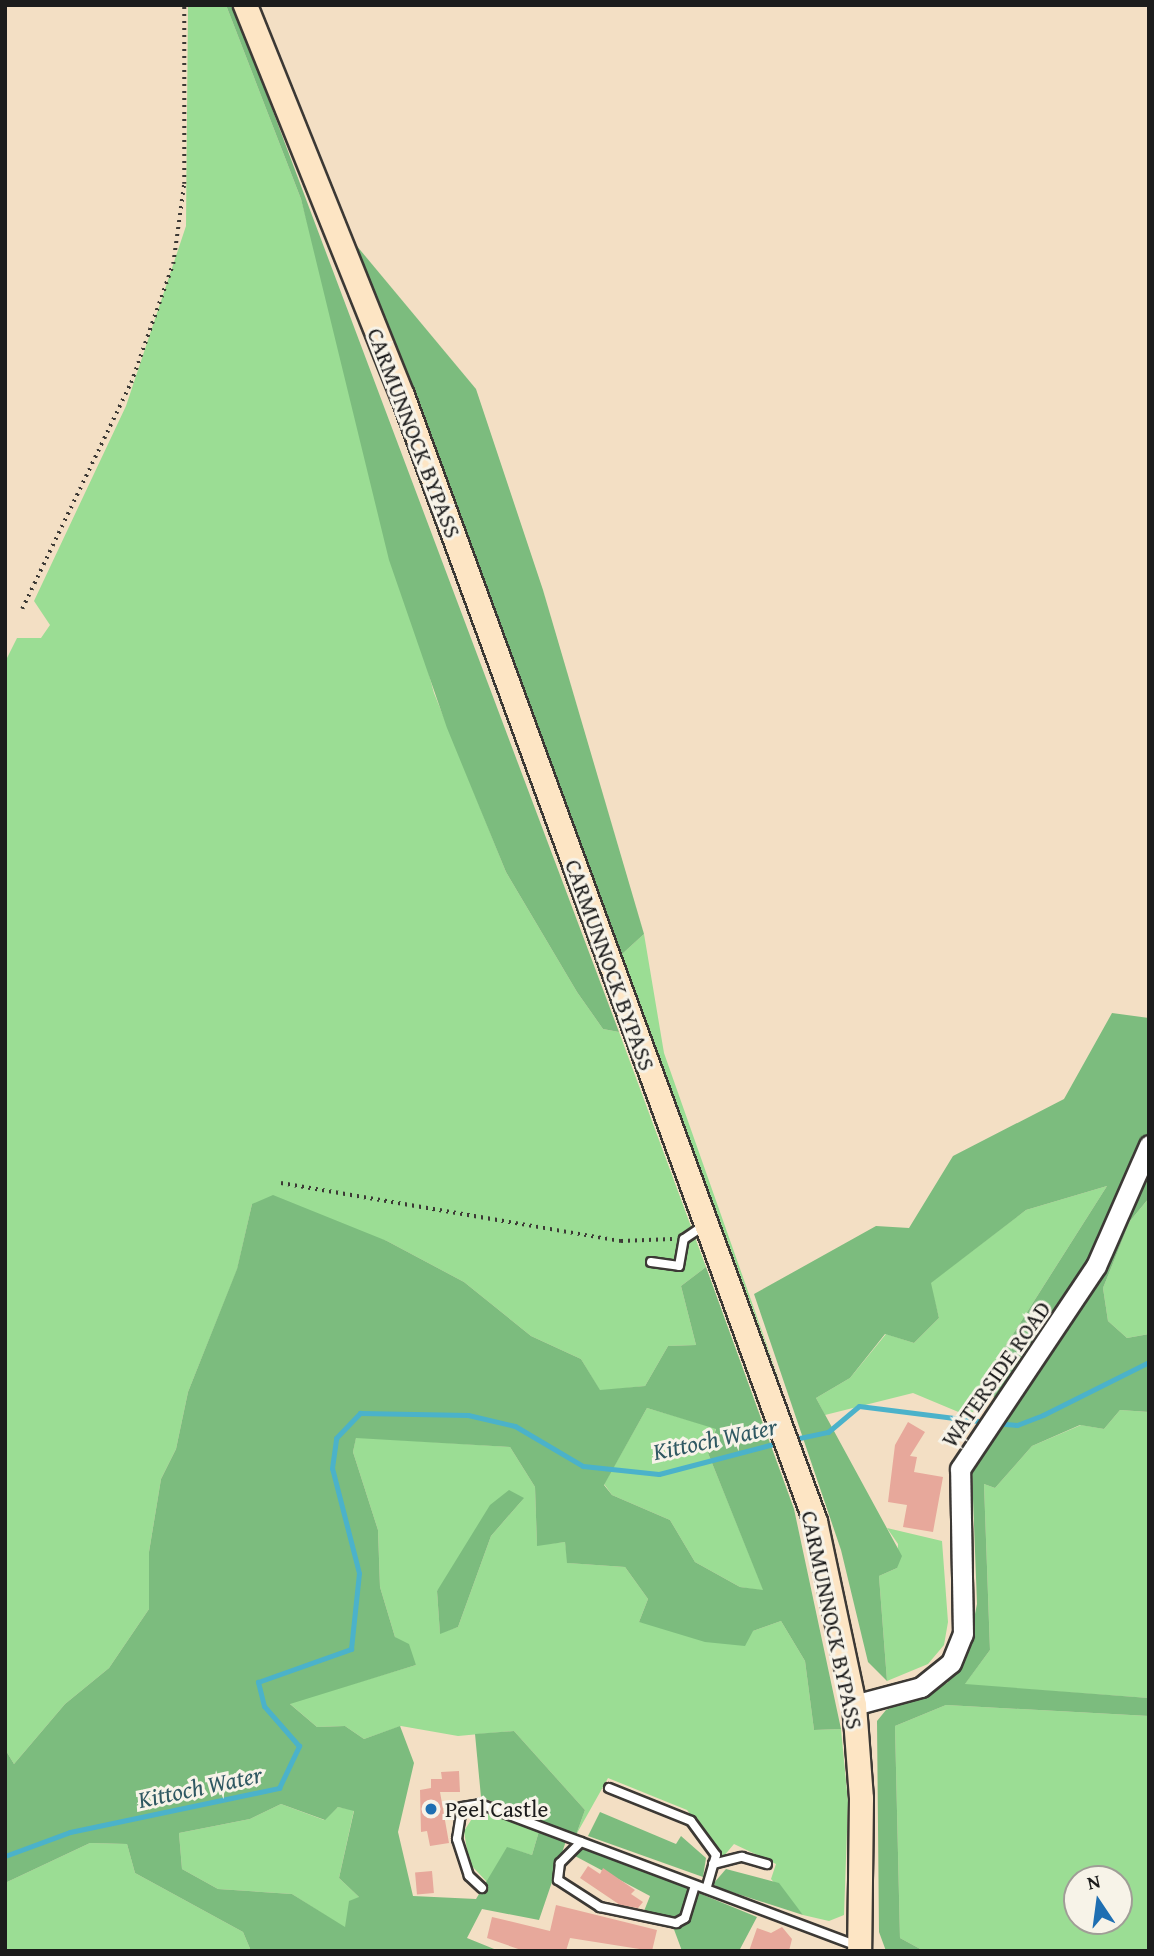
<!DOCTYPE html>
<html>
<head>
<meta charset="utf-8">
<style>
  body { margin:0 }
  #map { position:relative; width:1154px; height:1956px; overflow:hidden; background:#f3dfc4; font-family:"Gentium Book Plus",serif }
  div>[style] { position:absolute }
  .green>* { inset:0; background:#9bdd94 }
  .forest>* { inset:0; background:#7cbc7e }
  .stream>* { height:5px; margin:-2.5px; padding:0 2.5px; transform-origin:2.5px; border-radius:2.5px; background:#4bb2ca }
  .building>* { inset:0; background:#e7a89b; transform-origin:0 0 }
  .path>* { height:3.5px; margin-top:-1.75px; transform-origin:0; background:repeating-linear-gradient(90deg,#3c3935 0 2px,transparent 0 7px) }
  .roads { filter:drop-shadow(2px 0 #3c3935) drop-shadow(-2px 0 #3c3935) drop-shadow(0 2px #3c3935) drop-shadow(0 -2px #3c3935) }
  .service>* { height:8px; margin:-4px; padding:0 4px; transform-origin:4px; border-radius:4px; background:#fff }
  .tertiary>* { height:19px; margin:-9.5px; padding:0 9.5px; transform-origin:9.5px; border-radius:9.5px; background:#fff }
  .secondary>* { height:23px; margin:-11.5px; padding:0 11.5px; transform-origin:11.5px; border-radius:11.5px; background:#fde5c4 }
  .dots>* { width:19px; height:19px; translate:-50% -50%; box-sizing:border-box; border:4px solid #f7f3e8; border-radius:50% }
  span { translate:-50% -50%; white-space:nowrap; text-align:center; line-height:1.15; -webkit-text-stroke:6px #f7f3e8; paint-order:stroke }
  .street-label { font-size:23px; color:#1c1c1c }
  .poi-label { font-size:23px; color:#1c1c1c }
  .left { translate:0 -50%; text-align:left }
  .water-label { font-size:24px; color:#2f5862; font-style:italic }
  .frame { position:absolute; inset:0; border:7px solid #1c1c1c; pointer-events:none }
  .north { position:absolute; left:1063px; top:1865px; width:70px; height:70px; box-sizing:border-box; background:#f7f3e8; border:2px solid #9f9d96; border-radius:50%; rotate:347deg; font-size:19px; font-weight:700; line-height:28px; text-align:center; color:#1c1c1c }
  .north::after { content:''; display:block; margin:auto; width:24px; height:32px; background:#1f6fb2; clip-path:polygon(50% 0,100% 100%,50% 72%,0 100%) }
</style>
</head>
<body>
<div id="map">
  <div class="green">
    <i style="clip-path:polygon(188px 5px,226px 5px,301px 199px,434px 693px,506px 872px,577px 992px,603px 1029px,619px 1032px,706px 1267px,681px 1286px,696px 1345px,668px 1346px,645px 1386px,600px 1391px,581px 1359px,531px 1336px,464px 1282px,387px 1241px,252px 1204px,237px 1270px,188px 1392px,176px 1449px,161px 1479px,149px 1552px,149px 1609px,109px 1668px,65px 1704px,14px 1764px,5px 1749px,5px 662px,17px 638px,41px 638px,50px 625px,34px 601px,126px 406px,186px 226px)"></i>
    <i style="clip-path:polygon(644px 934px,664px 1053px,782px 1388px,621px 955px)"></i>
    <i style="clip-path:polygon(1107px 1186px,977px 1391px,992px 1396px,968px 1416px,913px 1393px,825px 1415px,816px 1398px,850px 1378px,886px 1334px,914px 1343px,939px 1318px,930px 1283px,1026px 1210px)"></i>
    <i style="clip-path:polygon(1149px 1198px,1149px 1334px,1127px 1338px,1108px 1321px,1103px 1288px,1130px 1221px)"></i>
    <i style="clip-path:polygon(647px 1408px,716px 1428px,708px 1453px,764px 1591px,740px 1587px,695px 1562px,670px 1520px,612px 1495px,604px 1484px)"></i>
    <i style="clip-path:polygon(1120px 1410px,1149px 1412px,1149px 1698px,964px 1685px,990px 1650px,984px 1484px,995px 1488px,1032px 1446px,1081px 1425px,1104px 1429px)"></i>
    <i style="clip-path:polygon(evenodd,356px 1437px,510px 1447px,535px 1487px,537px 1545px,565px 1542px,568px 1563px,625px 1567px,648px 1599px,639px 1622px,753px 1631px,781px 1621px,805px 1661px,814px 1730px,841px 1729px,848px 1802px,844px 1915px,829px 1921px,803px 1915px,771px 1879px,776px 1864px,734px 1844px,723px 1857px,687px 1810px,608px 1778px,576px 1835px,585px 1810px,514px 1731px,458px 1736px,401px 1726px,364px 1739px,345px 1726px,317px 1727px,289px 1703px,416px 1665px,395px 1637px,380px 1587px,378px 1530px,353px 1452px,356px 1437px,524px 1498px,491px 1536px,458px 1627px,440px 1633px,437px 1591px,524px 1498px)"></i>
    <i style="clip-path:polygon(887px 1528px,942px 1541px,948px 1622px,944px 1645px,928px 1664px,887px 1681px,879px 1576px,897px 1568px,898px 1544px)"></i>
    <i style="clip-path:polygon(evenodd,946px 1705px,1149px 1716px,1149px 1951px,924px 1951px,900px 1938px,895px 1726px,946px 1705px,1077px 1879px,1119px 1879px,1119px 1921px,1077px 1921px,1077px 1879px)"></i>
    <i style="clip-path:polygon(281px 1804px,324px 1820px,338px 1807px,354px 1810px,339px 1878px,359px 1897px,345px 1928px,292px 1894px,218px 1889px,182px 1869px,179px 1833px,250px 1819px)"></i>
    <i style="clip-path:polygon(488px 1812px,539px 1831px,532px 1855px,507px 1848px,487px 1882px,469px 1863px,464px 1831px,475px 1814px)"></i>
    <i style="clip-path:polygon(90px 1843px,127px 1844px,135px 1873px,243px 1932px,251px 1951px,5px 1951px,5px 1883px)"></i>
  </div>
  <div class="forest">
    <i style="clip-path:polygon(226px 5px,233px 5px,619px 1032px,603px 1029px,577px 992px,506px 872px,447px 728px,389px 560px,301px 199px)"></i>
    <i style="clip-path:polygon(356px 245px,476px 389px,543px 590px,644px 934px,621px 955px)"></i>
    <i style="clip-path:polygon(1112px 1013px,1149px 1018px,1149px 1198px,1130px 1221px,1103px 1288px,1108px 1321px,1127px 1338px,1149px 1334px,1149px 1412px,1120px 1410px,1104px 1429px,1080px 1425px,1032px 1446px,995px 1488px,984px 1484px,990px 1650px,965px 1684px,1149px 1698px,1149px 1716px,946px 1705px,895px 1726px,900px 1938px,924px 1951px,886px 1951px,879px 1932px,877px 1721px,886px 1710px,947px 1683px,966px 1659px,977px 1604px,972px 1472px,1013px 1403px,977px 1391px,1107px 1186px,1026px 1210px,931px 1283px,939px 1318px,914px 1343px,885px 1334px,850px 1378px,816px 1398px,902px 1556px,897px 1568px,879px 1576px,887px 1681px,868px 1662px,841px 1550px,754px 1294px,876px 1226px,909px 1228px,953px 1156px,1064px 1099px)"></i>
    <i style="clip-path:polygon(evenodd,273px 1195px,387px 1241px,464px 1282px,531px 1336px,581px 1359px,600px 1390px,645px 1386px,668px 1346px,696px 1345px,681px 1286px,706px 1267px,794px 1509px,841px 1729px,814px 1730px,805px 1661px,781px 1621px,753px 1631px,745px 1646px,705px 1642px,639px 1622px,648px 1599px,625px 1567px,567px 1563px,565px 1542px,537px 1546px,535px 1487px,510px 1447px,356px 1438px,353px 1452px,378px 1530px,380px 1587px,395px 1637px,409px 1644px,416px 1665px,290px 1704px,317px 1727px,345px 1726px,364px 1739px,400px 1726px,414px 1763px,398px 1832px,413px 1896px,476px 1899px,507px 1847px,532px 1855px,539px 1831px,566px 1841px,539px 1920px,482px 1909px,467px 1938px,499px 1951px,251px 1951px,243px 1932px,135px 1873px,127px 1844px,90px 1843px,5px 1883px,5px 1749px,14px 1764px,65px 1704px,109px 1668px,149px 1609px,149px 1552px,161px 1479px,176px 1449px,188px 1392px,237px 1269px,252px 1204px,273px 1195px,647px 1408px,716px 1429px,708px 1453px,763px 1590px,740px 1587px,695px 1562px,670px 1520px,612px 1495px,604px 1485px,647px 1408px,273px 1195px,281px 1804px,325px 1820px,338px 1807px,354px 1811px,339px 1878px,359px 1897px,349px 1901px,345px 1927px,292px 1894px,218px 1889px,182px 1869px,179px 1833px,250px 1819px,281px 1804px)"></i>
    <i style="clip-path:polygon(509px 1490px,524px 1498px,491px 1536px,458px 1627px,440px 1634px,437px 1591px,490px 1505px)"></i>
    <i style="clip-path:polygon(514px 1731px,585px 1810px,576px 1835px,481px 1797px,475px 1734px)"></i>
    <i style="clip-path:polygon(600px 1812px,676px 1844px,681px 1836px,706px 1858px,703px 1877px,588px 1836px)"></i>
    <i style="clip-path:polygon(582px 1847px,667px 1880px,757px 1917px,739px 1951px,682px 1951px,669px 1916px,642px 1916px,650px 1896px,575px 1856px)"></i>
    <i style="clip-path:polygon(726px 1869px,779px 1883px,803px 1915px,719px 1888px,713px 1884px)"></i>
  </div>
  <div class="stream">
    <i style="left:995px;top:1423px;width:22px;rotate:5deg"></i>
    <i style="left:1017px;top:1425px;width:28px;rotate:-21deg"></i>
    <i style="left:1043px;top:1415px;width:119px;rotate:-26.6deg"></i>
    <i style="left:790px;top:1440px;width:39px;rotate:-12deg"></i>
    <i style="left:828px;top:1432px;width:40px;rotate:-40deg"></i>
    <i style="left:859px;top:1406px;width:128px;rotate:7.2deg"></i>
    <i style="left:5px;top:1856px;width:69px;rotate:-20.3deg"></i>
    <i style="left:70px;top:1832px;width:214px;rotate:-11.9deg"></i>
    <i style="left:279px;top:1788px;width:47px;rotate:-64.5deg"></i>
    <i style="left:299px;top:1746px;width:53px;rotate:-131.2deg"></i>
    <i style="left:264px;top:1706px;width:25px;rotate:-104deg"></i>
    <i style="left:258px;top:1682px;width:99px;rotate:-19.5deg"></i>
    <i style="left:351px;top:1649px;width:76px;rotate:-84deg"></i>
    <i style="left:359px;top:1573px;width:108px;rotate:-104.4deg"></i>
    <i style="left:332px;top:1468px;width:30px;rotate:-82deg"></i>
    <i style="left:336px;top:1438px;width:35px;rotate:-46deg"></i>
    <i style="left:360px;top:1413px;width:108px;rotate:1.1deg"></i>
    <i style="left:468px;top:1415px;width:48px;rotate:13.2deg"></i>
    <i style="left:515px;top:1426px;width:79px;rotate:30.5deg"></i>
    <i style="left:583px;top:1466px;width:76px;rotate:6deg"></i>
    <i style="left:659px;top:1474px;width:126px;rotate:-14.7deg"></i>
  </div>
  <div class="building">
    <i style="clip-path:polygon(908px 1422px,925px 1432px,910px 1456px,917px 1457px,914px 1472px,943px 1477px,933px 1532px,903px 1527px,907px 1505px,888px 1502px,895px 1445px)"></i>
    <i style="clip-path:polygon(459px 1771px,460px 1792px,440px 1792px,449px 1843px,430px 1846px,427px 1831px,421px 1832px,420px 1790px,431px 1788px,431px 1779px,442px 1779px,441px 1772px)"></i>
    <i style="clip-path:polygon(588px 1866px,600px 1874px,603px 1868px,635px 1890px,631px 1894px,643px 1902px,638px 1908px,620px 1905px,580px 1878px)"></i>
    <i style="left:432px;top:1871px;width:22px;height:17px;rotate:85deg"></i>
    <i style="clip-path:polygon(556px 1905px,657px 1930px,652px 1951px,570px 1938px,566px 1951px,524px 1951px,487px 1938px,492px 1917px,550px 1931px)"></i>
    <i style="clip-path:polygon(782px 1927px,792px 1939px,789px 1951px,749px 1951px,757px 1928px,771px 1933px)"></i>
  </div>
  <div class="path">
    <i style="left:22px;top:609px;width:251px;rotate:-64.3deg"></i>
    <i style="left:131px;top:383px;width:126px;rotate:-70.6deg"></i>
    <i style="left:173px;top:264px;width:81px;rotate:-82.2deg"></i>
    <i style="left:184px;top:184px;width:179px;rotate:-90deg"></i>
    <i style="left:281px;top:1183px;width:345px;rotate:9.7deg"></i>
    <i style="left:621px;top:1241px;width:51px;rotate:-2.2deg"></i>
  </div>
  <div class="roads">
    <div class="service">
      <i style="left:651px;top:1262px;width:28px;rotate:8deg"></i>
      <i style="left:679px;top:1266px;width:27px;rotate:-80deg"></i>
      <i style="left:684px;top:1239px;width:23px;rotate:-34deg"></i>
      <i style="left:609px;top:1788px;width:88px;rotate:21.9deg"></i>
      <i style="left:691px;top:1821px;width:42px;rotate:53.7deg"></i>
      <i style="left:716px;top:1855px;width:35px;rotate:106deg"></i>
      <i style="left:581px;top:1842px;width:30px;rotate:135deg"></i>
      <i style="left:560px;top:1863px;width:17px;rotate:97deg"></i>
      <i style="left:558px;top:1880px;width:50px;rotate:32.7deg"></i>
      <i style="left:600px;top:1907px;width:78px;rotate:11.9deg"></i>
      <i style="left:676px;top:1923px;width:10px;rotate:-29deg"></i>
      <i style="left:685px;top:1918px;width:34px;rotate:-73deg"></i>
      <i style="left:713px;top:1864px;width:30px;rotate:-14deg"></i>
      <i style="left:742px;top:1857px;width:26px;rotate:16deg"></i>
      <i style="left:482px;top:1888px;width:18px;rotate:-137deg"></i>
      <i style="left:469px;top:1876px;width:39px;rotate:-108deg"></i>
      <i style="left:457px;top:1839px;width:32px;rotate:-81deg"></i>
      <i style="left:462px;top:1807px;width:18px;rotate:-9deg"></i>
      <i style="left:480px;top:1804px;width:402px;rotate:20.6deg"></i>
    </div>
    <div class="tertiary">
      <i style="left:854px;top:1705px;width:69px;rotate:-15deg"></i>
      <i style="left:921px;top:1687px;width:38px;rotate:-39deg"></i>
      <i style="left:951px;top:1663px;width:31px;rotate:-68deg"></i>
      <i style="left:963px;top:1634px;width:165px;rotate:-91deg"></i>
      <i style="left:960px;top:1469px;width:244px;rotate:-56.2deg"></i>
      <i style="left:1096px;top:1266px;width:132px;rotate:-66.3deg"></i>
    </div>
    <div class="secondary">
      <i style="left:245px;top:5px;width:420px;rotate:68.1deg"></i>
      <i style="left:402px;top:395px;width:1199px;rotate:69.86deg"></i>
      <i style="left:815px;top:1521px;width:188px;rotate:78deg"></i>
      <i style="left:854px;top:1705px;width:93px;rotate:85.7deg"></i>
      <i style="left:861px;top:1798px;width:153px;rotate:90.7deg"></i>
    </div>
  </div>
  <div class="dots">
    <i style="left:431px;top:1809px;background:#1f6fb2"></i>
  </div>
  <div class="street-label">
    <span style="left:414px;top:433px;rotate:69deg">CARMUNNOCK BYPASS</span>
    <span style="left:610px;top:965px;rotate:70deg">CARMUNNOCK BYPASS</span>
    <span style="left:996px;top:1374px;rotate:-55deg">WATERSIDE ROAD</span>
    <span style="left:832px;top:1620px;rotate:78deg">CARMUNNOCK BYPASS</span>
  </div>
  <div class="poi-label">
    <span class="left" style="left:445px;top:1809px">Peel Castle</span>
  </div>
  <div class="water-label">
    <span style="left:715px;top:1439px;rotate:-12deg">Kittoch Water</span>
    <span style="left:200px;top:1787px;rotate:-12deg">Kittoch Water</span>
  </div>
  <div class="frame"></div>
  <div class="north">N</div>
</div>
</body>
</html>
